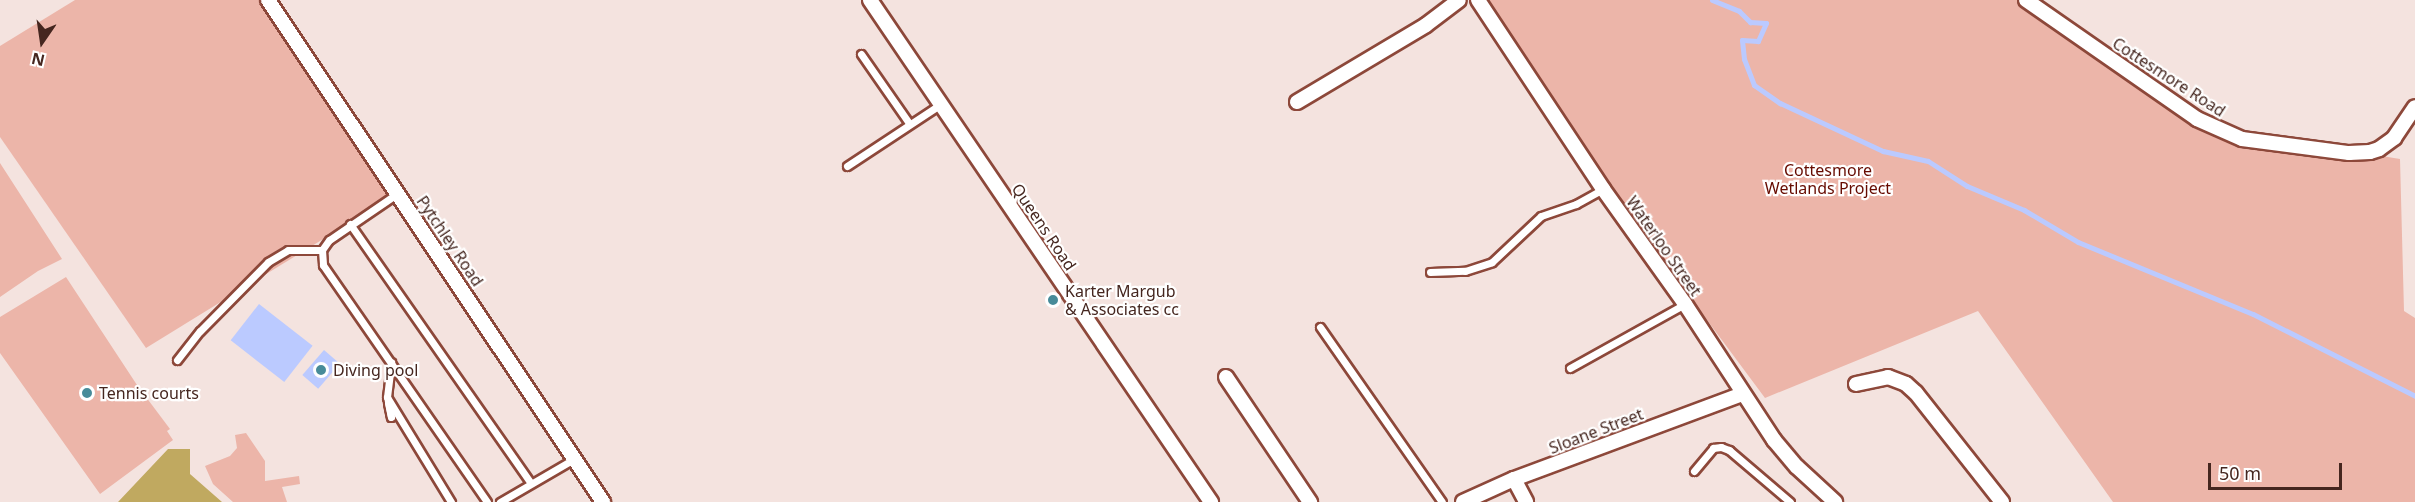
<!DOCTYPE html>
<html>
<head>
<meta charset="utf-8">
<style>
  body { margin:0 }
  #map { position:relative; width:2415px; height:502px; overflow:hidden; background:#f4e3df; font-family:"Noto Sans",sans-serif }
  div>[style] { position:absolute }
  .green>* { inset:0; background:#ecb5a9 }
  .water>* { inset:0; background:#bbcaff; transform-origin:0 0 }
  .stream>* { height:5px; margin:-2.5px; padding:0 2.5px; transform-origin:2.5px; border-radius:2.5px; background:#bbcaff }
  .building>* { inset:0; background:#c0a960 }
  .roads { filter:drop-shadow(2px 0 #8d483a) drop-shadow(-2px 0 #8d483a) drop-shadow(0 2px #8d483a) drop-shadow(0 -2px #8d483a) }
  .service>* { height:7px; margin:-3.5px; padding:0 3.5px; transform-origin:3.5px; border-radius:3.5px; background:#fff }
  .minor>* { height:14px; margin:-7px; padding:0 7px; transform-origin:7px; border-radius:7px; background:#fff }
  .dots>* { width:16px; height:16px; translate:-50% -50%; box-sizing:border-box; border:3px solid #fff; border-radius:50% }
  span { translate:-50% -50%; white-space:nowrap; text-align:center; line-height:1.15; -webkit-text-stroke:4.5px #fff; paint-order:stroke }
  .street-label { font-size:16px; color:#45261f }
  .park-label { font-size:16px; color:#660b00 }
  .poi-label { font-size:16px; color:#45261f }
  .left { translate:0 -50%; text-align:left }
  .north { position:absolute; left:12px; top:12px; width:60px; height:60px; -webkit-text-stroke:4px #fff; paint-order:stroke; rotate:193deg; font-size:16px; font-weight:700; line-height:24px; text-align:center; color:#45261f }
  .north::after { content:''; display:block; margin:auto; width:21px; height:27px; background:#45261f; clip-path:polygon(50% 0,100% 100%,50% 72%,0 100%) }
  .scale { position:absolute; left:2208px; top:463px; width:134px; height:27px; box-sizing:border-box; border:3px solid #45261f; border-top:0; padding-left:8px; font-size:18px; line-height:21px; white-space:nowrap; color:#45261f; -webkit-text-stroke:4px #fff; paint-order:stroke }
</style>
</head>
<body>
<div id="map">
  <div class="green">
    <i style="clip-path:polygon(75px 0,259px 0,398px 193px,146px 348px,0 137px,0 46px)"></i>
    <i style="clip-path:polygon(1469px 0,2017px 0,2211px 128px,2400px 159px,2404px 311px,2415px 318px,2415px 502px,2113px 502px,1978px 311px,1765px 398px)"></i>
    <i style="clip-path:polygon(0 163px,62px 259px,38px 271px,0 297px)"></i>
    <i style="clip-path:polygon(66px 277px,137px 385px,170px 429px,167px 431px,173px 440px,100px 494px,0 353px,0 317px)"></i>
    <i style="clip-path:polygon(246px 433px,265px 461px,265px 481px,299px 476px,300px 484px,282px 487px,287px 502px,233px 502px,213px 484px,205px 466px,230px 456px,237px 448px,235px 435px)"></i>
  </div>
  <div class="water">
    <i style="left:259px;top:304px;width:68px;height:46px;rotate:38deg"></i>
    <i style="left:324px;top:350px;width:21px;height:33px;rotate:41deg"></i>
  </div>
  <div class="stream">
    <i style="left:1712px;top:0;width:29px;rotate:22deg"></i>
    <i style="left:1739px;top:11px;width:16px;rotate:45deg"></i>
    <i style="left:1750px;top:22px;width:16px;rotate:4deg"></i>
    <i style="left:1766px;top:23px;width:20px;rotate:114deg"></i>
    <i style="left:1758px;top:41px;width:16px;rotate:-176deg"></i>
    <i style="left:1742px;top:40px;width:19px;rotate:84deg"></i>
    <i style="left:1744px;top:59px;width:28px;rotate:69deg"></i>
    <i style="left:1754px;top:85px;width:32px;rotate:35deg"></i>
    <i style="left:1780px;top:103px;width:114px;rotate:25deg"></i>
    <i style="left:1883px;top:151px;width:46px;rotate:12.5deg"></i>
    <i style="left:1928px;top:161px;width:46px;rotate:32.7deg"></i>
    <i style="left:1967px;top:186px;width:62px;rotate:22.8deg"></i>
    <i style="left:2024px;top:210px;width:63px;rotate:30.7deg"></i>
    <i style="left:2078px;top:242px;width:189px;rotate:22.4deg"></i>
    <i style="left:2253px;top:314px;width:182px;rotate:26.8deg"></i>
  </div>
  <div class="building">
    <i style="clip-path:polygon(168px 449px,190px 449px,190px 474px,222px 502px,118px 502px)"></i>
  </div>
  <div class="roads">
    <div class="service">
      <i style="left:861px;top:54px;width:84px;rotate:55.2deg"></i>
      <i style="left:847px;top:166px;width:113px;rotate:-33.4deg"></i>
      <i style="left:398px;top:193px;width:83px;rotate:145.7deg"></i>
      <i style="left:329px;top:240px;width:12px;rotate:125deg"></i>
      <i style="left:322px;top:250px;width:15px;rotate:86deg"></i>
      <i style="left:323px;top:265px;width:288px;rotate:55.3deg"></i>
      <i style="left:350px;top:224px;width:315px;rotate:55.1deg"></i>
      <i style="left:1430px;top:272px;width:35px;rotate:-2deg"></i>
      <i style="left:1465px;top:271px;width:28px;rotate:-18deg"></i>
      <i style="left:1492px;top:262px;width:67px;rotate:-43.2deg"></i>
      <i style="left:1541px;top:216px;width:37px;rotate:-19deg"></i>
      <i style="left:1576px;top:204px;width:31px;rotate:-29deg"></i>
      <i style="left:1320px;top:327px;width:213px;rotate:55.1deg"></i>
      <i style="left:177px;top:360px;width:37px;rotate:-52deg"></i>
      <i style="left:200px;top:331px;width:97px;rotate:-45.4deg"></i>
      <i style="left:268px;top:262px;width:23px;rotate:-31deg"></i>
      <i style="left:288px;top:250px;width:34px"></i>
      <i style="left:1570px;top:368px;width:132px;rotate:-29.1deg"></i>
      <i style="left:387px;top:397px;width:123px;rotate:58.6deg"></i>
      <i style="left:388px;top:403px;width:14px;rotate:78deg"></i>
      <i style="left:391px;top:417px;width:20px;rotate:-101deg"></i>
      <i style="left:387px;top:397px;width:35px;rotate:-83deg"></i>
      <i style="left:1694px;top:471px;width:30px;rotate:-50deg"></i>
      <i style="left:1713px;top:448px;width:8px;rotate:-7deg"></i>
      <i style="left:1721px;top:447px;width:9px;rotate:21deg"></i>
      <i style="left:1729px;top:450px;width:80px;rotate:40.4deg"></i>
      <i style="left:500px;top:502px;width:86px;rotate:-30.2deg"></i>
    </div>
    <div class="minor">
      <i style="left:268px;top:0;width:604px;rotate:56.28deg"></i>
      <i style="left:870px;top:0;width:607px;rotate:55.81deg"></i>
      <i style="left:1478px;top:0;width:227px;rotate:56.5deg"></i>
      <i style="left:1603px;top:189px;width:141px;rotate:54.5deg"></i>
      <i style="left:1685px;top:304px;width:163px;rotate:56.8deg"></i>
      <i style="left:1774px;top:440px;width:35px;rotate:50deg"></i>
      <i style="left:1797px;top:467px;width:52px;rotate:42.6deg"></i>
      <i style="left:2026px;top:0;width:208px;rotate:34.8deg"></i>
      <i style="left:2197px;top:119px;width:49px;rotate:24deg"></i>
      <i style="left:2242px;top:139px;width:108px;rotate:7.5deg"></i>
      <i style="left:2349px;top:153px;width:21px;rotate:-3deg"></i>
      <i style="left:2370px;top:152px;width:9px;rotate:-18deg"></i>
      <i style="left:2379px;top:149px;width:19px;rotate:-36deg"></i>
      <i style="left:2394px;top:138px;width:37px;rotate:-56deg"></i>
      <i style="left:1297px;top:102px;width:150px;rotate:-30.8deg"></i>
      <i style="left:1426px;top:25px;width:41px;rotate:-37.1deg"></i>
      <i style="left:1226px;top:377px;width:151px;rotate:56.1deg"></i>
      <i style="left:1856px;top:384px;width:33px;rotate:-12deg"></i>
      <i style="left:1888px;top:377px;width:19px;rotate:21deg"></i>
      <i style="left:1906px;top:384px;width:13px;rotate:42deg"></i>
      <i style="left:1916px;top:393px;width:139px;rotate:51.7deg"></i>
      <i style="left:1514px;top:479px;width:26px;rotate:62deg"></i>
      <i style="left:1463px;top:502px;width:56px;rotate:-24.3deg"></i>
      <i style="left:1514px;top:479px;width:243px;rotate:-20.4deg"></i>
    </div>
  </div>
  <div class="dots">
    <i style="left:1053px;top:300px;background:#478b99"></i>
    <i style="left:321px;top:370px;background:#478b99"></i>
    <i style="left:87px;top:393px;background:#478b99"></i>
  </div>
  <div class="street-label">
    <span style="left:2169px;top:77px;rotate:33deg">Cottesmore Road</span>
    <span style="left:1044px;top:227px;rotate:56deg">Queens Road</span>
    <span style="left:450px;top:241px;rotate:56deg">Pytchley Road</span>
    <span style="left:1664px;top:246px;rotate:55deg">Waterloo Street</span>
    <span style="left:1596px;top:431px;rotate:-21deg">Sloane Street</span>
  </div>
  <div class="park-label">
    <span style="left:1828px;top:179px">Cottesmore<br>Wetlands Project</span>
  </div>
  <div class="poi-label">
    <span class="left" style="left:1065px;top:300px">Karter Margub<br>&amp; Associates cc</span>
    <span class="left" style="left:333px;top:370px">Diving pool</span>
    <span class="left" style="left:99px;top:393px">Tennis courts</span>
  </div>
  <div class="north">N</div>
  <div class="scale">50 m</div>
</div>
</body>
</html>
